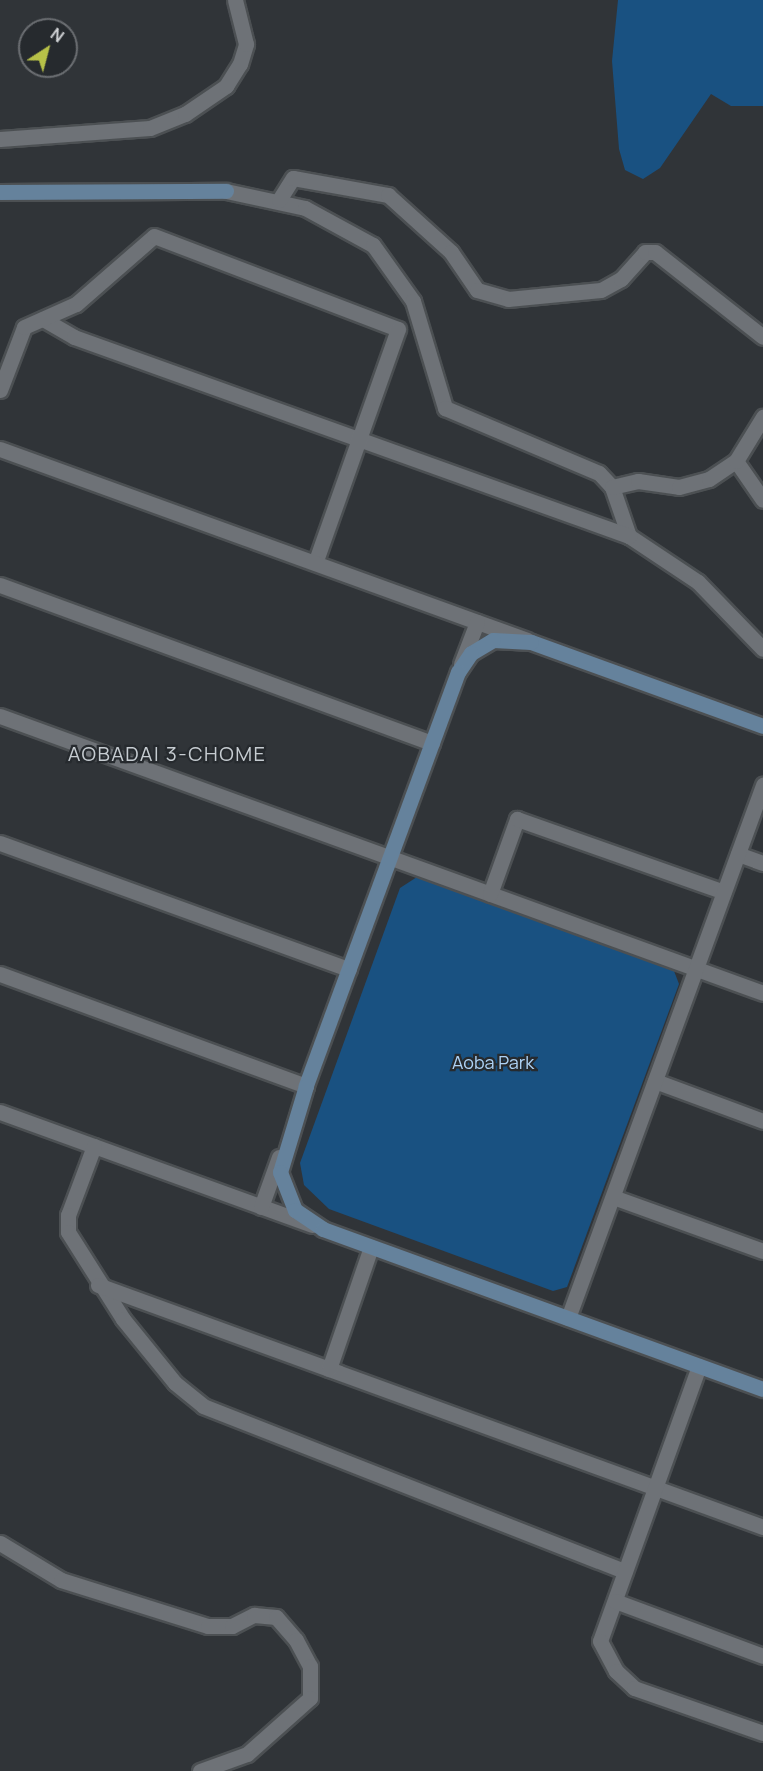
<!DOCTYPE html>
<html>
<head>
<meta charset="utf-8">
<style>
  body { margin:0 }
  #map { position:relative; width:763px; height:1771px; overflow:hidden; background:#303438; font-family:Manrope,sans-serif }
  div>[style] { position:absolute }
  .green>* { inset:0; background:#195181 }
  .roads { filter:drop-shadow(2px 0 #4c5053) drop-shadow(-2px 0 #4c5053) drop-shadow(0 2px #4c5053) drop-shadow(0 -2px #4c5053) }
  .street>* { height:15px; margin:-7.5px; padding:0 7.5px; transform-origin:7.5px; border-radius:7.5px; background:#6e7277 }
  .secondary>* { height:15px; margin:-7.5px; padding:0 7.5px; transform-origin:7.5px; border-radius:7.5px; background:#65829c }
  span { translate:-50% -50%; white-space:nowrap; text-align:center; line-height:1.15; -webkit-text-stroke:4.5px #262a2e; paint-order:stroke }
  .park-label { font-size:18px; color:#aed2f5 }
  .neighbourhood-label { font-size:20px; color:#c6ccd1; letter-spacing:1.5px }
  .north { position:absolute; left:18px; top:18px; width:60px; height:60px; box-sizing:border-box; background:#262a2e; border:2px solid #6b6e72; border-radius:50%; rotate:36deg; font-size:16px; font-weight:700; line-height:24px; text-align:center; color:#d2d4d7 }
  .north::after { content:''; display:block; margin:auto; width:21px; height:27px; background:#b7c148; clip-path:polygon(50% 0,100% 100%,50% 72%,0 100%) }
</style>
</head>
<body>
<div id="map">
  <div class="green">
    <i style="clip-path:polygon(618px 0,763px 0,763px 106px,731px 106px,711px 94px,660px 168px,643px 179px,625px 170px,619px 149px,612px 61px)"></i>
    <i style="clip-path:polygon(417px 877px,674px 971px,679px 984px,567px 1287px,553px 1291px,329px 1209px,304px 1185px,300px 1163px,400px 888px)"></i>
  </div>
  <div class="roads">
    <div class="street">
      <i style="left:0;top:139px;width:150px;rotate:-4.2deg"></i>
      <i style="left:150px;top:128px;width:38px;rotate:-22deg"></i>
      <i style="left:185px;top:114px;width:50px;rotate:-34.3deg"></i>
      <i style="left:226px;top:86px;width:26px;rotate:-58deg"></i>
      <i style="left:240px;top:64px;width:21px;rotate:-73deg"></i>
      <i style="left:246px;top:44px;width:45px;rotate:-104deg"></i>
      <i style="left:226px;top:191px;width:81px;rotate:12.1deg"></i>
      <i style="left:305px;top:208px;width:77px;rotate:28.6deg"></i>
      <i style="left:373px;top:245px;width:69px;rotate:54.5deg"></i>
      <i style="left:413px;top:301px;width:112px;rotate:73.3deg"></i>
      <i style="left:445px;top:408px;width:167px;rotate:22.9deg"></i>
      <i style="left:599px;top:473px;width:19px;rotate:47deg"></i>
      <i style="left:612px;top:487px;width:52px;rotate:70.9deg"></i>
      <i style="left:629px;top:536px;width:83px;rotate:33.7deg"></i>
      <i style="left:698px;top:582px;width:93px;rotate:45.9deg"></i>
      <i style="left:279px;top:200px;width:26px;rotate:-58deg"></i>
      <i style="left:293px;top:178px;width:97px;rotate:10.1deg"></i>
      <i style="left:388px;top:195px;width:85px;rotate:42.1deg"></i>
      <i style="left:451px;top:252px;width:46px;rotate:55.6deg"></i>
      <i style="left:477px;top:290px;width:32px;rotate:16deg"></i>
      <i style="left:508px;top:299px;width:93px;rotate:-5.5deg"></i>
      <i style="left:601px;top:290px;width:23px;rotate:-29deg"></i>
      <i style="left:621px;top:279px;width:36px;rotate:-48deg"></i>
      <i style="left:645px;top:252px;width:10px"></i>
      <i style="left:655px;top:252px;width:137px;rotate:38.2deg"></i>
      <i style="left:43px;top:319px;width:36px;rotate:30deg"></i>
      <i style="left:74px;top:337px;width:590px;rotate:19.73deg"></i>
      <i style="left:0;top:390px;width:67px;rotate:-69.1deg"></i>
      <i style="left:24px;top:327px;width:57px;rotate:-23.9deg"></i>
      <i style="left:76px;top:304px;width:103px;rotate:-41.1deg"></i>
      <i style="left:154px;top:236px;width:261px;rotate:20.9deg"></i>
      <i style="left:398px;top:329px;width:248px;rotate:109.5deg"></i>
      <i style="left:0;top:449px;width:561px;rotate:19.92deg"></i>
      <i style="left:736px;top:461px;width:47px;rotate:55.3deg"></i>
      <i style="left:612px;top:487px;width:27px;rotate:-13deg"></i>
      <i style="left:638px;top:481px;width:41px;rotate:8.3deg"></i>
      <i style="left:679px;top:487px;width:31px;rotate:-15deg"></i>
      <i style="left:709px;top:479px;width:32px;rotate:-34deg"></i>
      <i style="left:736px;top:461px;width:52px;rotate:-58.5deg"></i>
      <i style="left:0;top:585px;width:460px;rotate:20.1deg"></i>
      <i style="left:461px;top:664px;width:45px;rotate:-69.1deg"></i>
      <i style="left:0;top:716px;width:812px;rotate:19.95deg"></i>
      <i style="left:0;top:843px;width:371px;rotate:19.9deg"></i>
      <i style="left:738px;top:854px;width:27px;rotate:20deg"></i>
      <i style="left:490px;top:894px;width:80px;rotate:-70.2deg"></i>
      <i style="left:517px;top:819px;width:219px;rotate:19.4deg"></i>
      <i style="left:0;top:974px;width:326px;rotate:20.1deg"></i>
      <i style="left:655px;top:1081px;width:115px;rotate:20.3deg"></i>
      <i style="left:0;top:1112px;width:332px;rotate:19.9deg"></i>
      <i style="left:94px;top:1146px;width:74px;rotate:110.6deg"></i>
      <i style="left:68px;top:1215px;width:17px;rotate:90deg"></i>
      <i style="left:68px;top:1232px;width:103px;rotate:57.7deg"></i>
      <i style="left:123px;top:1319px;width:82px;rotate:50.9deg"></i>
      <i style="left:175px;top:1383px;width:36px;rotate:39deg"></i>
      <i style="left:203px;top:1406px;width:453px;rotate:21.4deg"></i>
      <i style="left:613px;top:1197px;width:159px;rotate:19.8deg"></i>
      <i style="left:261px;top:1207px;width:53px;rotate:-70.2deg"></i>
      <i style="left:98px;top:1285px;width:708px;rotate:20deg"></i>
      <i style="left:568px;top:1318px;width:568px;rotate:-69.9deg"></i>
      <i style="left:699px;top:1366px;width:292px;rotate:109.8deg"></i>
      <i style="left:600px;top:1641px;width:34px;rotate:62deg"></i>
      <i style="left:616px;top:1671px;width:25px;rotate:43deg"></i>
      <i style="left:634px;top:1688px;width:137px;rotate:19.2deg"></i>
      <i style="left:329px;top:1369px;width:129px;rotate:-71deg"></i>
      <i style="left:0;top:1543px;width:71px;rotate:31.2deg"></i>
      <i style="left:61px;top:1580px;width:154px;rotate:17.4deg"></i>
      <i style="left:208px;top:1626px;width:24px"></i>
      <i style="left:232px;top:1626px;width:25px;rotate:-27deg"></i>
      <i style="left:254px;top:1615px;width:22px;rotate:5deg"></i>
      <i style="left:276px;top:1617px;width:30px;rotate:49deg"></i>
      <i style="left:296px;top:1640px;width:30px;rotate:62deg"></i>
      <i style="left:310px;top:1666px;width:32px;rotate:90deg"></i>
      <i style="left:310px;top:1698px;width:84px;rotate:138.4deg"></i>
      <i style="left:247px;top:1754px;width:50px;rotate:160.1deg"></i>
      <i style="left:615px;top:1601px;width:158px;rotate:20.4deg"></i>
    </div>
    <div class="secondary">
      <i style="left:0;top:192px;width:226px;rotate:-0.3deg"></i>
      <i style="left:763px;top:726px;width:247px;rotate:-160.1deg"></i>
      <i style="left:531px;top:642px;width:38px;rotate:-177deg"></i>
      <i style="left:493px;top:640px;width:26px;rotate:149deg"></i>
      <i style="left:471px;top:653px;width:23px;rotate:124deg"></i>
      <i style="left:458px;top:672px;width:441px;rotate:110.2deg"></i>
      <i style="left:306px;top:1086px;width:90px;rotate:106.8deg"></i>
      <i style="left:280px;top:1172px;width:41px;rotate:68.5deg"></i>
      <i style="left:295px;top:1210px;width:34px;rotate:34deg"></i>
      <i style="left:323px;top:1229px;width:468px;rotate:20deg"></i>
    </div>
  </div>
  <div class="park-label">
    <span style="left:493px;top:1062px">Aoba Park</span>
  </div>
  <div class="neighbourhood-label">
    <span style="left:167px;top:753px">AOBADAI 3-CHOME</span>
  </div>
  <div class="north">N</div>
</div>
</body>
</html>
